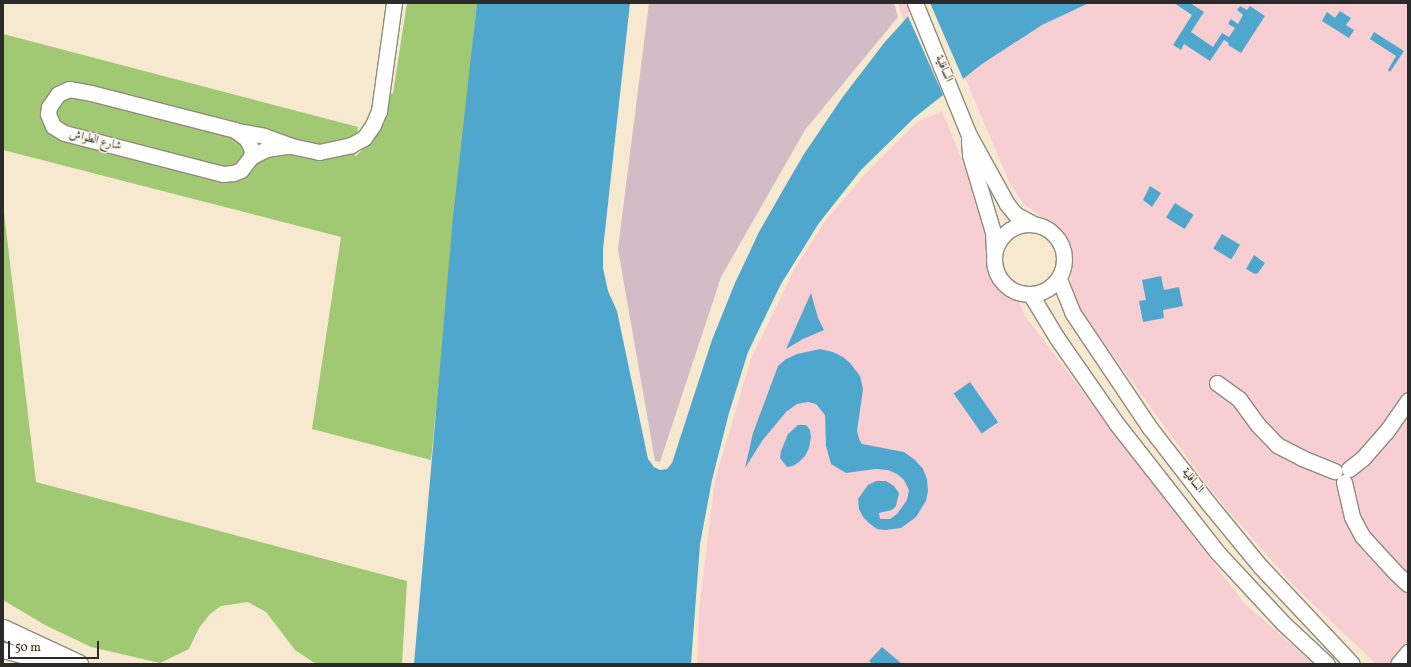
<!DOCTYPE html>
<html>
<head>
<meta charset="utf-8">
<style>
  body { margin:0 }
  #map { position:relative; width:1411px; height:667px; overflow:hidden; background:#f6e9d0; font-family:Vollkorn,Amiri,serif }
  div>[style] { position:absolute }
  .built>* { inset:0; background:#f7cfd2 }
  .industrial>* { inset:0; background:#d2bdc6 }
  .green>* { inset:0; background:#a1c873 }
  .water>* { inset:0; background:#50a7cd; transform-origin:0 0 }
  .pier>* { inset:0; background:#f6e9d0 }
  .roads { filter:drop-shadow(1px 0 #908a7e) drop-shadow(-1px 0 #908a7e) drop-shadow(0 1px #908a7e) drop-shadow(0 -1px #908a7e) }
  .minor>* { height:15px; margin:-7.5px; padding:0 7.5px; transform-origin:7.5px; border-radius:7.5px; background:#fff }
  .minor>.ring { margin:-7.5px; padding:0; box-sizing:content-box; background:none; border:15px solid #fff; border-radius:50% }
  .major>* { height:19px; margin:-9.5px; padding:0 9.5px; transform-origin:9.5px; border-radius:9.5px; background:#fff }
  span { translate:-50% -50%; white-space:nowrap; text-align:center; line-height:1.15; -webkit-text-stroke:3px #fcf5e5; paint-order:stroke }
  .street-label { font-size:12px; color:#2b2b2b }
  .frame { position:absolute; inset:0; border:4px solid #2b2b2b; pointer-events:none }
  .scale { position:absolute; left:8px; top:641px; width:91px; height:18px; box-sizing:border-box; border:2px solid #2b2b2b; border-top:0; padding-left:5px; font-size:12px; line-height:14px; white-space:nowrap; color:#2b2b2b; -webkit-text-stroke:3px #fcf5e5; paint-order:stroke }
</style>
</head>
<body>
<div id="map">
  <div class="built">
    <i style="clip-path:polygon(898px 3px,920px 3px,904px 21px)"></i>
    <i style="clip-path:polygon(1089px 3px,1408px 3px,1408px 664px,1376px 664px,1293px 585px,1214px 494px,1081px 312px,1074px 299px,1071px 283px,1072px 247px,1064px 235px,1024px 204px,1011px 186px,965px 78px,982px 64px,1042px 25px)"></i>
    <i style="clip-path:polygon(942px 111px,1025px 316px,1244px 603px,1314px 664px,697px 664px,699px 611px,715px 480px,751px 359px,794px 270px,823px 224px,866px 173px,917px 122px)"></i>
  </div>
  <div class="industrial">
    <i style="clip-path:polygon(649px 3px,894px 3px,898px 17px,805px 130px,721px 277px,660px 462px,655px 461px,618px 249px)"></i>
  </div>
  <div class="green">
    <i style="clip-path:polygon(407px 3px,477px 3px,431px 460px,312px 429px,341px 237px,3px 150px,3px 34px,358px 127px,355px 157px,372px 140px,381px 126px,387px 96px,393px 93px)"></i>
    <i style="clip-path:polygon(3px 204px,36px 482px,407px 581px,402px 664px,316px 664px,295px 650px,266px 612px,248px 602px,221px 606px,210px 614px,199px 628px,189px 649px,160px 663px,91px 647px,45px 625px,3px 600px)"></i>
  </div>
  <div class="water">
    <i style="clip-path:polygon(477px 3px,630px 3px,603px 249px,603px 268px,608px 291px,617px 311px,648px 459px,654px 467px,660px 470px,667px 469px,672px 463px,712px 340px,735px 283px,759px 232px,783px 190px,804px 154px,842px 98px,884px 43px,920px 3px,1089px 3px,1042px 25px,982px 64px,914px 118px,861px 170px,819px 223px,781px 284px,748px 352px,729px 413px,712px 480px,700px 544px,691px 664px,414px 664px,453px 217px)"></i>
    <i style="clip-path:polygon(1174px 3px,1190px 3px,1204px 12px,1191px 32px,1213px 47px,1222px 33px,1229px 37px,1235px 28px,1228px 24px,1231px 19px,1238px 24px,1243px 15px,1237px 10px,1240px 6px,1247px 10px,1250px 6px,1265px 16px,1241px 53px,1228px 45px,1229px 43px,1224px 40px,1210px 61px,1184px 44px,1181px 50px,1173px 45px,1192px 15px)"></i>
    <i style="clip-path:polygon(1340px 11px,1351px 18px,1346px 25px,1354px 30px,1349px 38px,1322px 21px,1327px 12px,1335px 18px)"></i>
    <i style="clip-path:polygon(1374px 32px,1404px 51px,1390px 72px,1388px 70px,1396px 56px,1370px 39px)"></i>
    <i style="clip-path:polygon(1150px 186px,1161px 193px,1152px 207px,1143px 200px)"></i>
    <i style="left:1175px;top:203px;width:22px;height:17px;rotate:32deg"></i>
    <i style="left:1222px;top:234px;width:21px;height:17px;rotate:31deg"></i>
    <i style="clip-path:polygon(1254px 255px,1265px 263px,1258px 273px,1255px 274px,1246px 269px)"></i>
    <i style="clip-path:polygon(1161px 276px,1164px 290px,1179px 287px,1183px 306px,1163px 310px,1164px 318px,1143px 322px,1139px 301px,1146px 300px,1142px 280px)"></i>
    <i style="clip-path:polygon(811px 293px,818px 318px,824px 330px,803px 339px,786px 349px)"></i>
    <i style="clip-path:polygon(820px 349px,833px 352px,843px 357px,850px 363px,860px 376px,863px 389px,857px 431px,859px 439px,862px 444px,904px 452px,915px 460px,923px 469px,927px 479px,928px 491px,926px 501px,916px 517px,901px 528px,885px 530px,877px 529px,870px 524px,863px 517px,859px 509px,858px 499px,868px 485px,876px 481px,886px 481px,894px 486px,899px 493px,896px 506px,892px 510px,879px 513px,880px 519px,890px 519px,897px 514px,907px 500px,909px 490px,904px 480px,897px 474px,888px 470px,876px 469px,846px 473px,831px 464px,826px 446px,825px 415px,816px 404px,808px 402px,797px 404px,786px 412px,762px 441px,745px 468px,753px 433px,778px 366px,786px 359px,797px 354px)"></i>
    <i style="left:970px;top:382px;width:49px;height:20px;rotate:55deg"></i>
    <i style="clip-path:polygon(798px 425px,806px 425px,810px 430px,811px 437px,809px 448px,805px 456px,799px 462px,793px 466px,787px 467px,780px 458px,781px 451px,788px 434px)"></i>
    <i style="clip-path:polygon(882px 647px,902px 664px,872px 664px,869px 661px)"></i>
  </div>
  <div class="pier">
    <i style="clip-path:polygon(917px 3px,930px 3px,964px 81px,944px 97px,907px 14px)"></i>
  </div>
  <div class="roads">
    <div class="minor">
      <i style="left:915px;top:3px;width:143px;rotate:67.8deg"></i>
      <i style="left:969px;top:135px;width:79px;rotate:61.2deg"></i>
      <i style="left:1007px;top:204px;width:13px;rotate:51deg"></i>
      <i style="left:1015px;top:214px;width:21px;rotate:29deg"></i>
      <i style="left:69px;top:89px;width:22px;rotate:10deg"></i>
      <i style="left:91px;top:93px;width:149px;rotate:14.4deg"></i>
      <i style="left:235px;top:130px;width:15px;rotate:37deg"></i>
      <i style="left:247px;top:139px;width:12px;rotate:66deg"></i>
      <i style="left:252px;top:150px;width:7px;rotate:98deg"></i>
      <i style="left:251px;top:157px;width:16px;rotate:128deg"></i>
      <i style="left:241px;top:170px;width:9px;rotate:159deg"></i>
      <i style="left:233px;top:173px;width:10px;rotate:174deg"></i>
      <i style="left:223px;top:174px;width:164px;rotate:-165.5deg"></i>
      <i style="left:64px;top:133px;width:13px;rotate:-148deg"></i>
      <i style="left:53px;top:126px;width:13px;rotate:-113deg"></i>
      <i style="left:48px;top:114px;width:7px;rotate:-82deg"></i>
      <i style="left:49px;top:107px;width:16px;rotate:-55deg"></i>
      <i style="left:58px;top:94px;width:12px;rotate:-24deg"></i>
      <i style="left:237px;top:131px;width:27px;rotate:10deg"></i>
      <i style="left:264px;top:136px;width:29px;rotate:20deg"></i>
      <i style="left:291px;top:146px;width:29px;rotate:12deg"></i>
      <i style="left:319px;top:152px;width:33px;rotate:-12deg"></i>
      <i style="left:351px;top:145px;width:15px;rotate:-28deg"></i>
      <i style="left:364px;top:138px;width:16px;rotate:-55deg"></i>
      <i style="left:373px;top:125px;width:15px;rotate:-67deg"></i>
      <i style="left:379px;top:111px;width:109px;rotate:-82.1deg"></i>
      <i style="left:969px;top:140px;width:15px;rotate:86deg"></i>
      <i style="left:970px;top:155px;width:80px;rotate:73.4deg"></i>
      <i style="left:993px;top:232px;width:20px;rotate:87deg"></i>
      <i style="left:251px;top:157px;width:17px;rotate:-28deg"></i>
      <i style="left:266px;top:149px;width:22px;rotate:-8deg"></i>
      <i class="ring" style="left:994px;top:224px;width:55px;height:55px"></i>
      <i style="left:1059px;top:279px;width:35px;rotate:68deg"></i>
      <i style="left:1072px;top:312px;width:140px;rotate:56.1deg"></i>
      <i style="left:1150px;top:428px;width:96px;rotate:52.2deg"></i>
      <i style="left:1209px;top:504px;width:80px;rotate:50.6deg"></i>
      <i style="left:1260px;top:566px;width:134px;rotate:46.8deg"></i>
      <i style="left:1031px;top:295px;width:50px;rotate:58.8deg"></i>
      <i style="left:1057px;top:338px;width:103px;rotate:55.2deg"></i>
      <i style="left:1116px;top:423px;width:165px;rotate:51.9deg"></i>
      <i style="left:1218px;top:553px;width:96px;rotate:47.1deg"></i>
      <i style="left:1283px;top:623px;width:60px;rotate:43deg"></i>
      <i style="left:1217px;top:383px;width:27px;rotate:36deg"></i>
      <i style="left:1239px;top:399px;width:31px;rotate:54deg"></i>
      <i style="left:1257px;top:424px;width:29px;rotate:46deg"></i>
      <i style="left:1277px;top:445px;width:28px;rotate:27deg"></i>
      <i style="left:1302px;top:458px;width:35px;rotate:22deg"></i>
      <i style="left:1349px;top:469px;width:18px;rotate:-38deg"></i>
      <i style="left:1363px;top:458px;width:35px;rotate:-49deg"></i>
      <i style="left:1386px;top:432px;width:39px;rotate:-55deg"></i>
      <i style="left:1344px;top:482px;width:36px;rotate:77deg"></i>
      <i style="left:1352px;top:517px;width:21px;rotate:62deg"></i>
      <i style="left:1362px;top:536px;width:50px;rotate:47.4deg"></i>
      <i style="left:1396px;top:573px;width:16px;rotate:43deg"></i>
      <i style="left:3px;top:650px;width:54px;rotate:15.1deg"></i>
      <i style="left:1398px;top:664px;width:16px;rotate:-50deg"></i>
    </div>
    <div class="major">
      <i style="left:3px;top:629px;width:83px;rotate:25deg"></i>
    </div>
  </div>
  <div class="street-label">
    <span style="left:943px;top:69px;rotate:67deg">السافلية</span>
    <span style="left:95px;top:141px;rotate:14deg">شارع الطواش</span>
    <span style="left:1192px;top:481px;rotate:52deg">السافلية</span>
  </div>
  <div class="frame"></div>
  <div class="scale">50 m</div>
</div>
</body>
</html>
